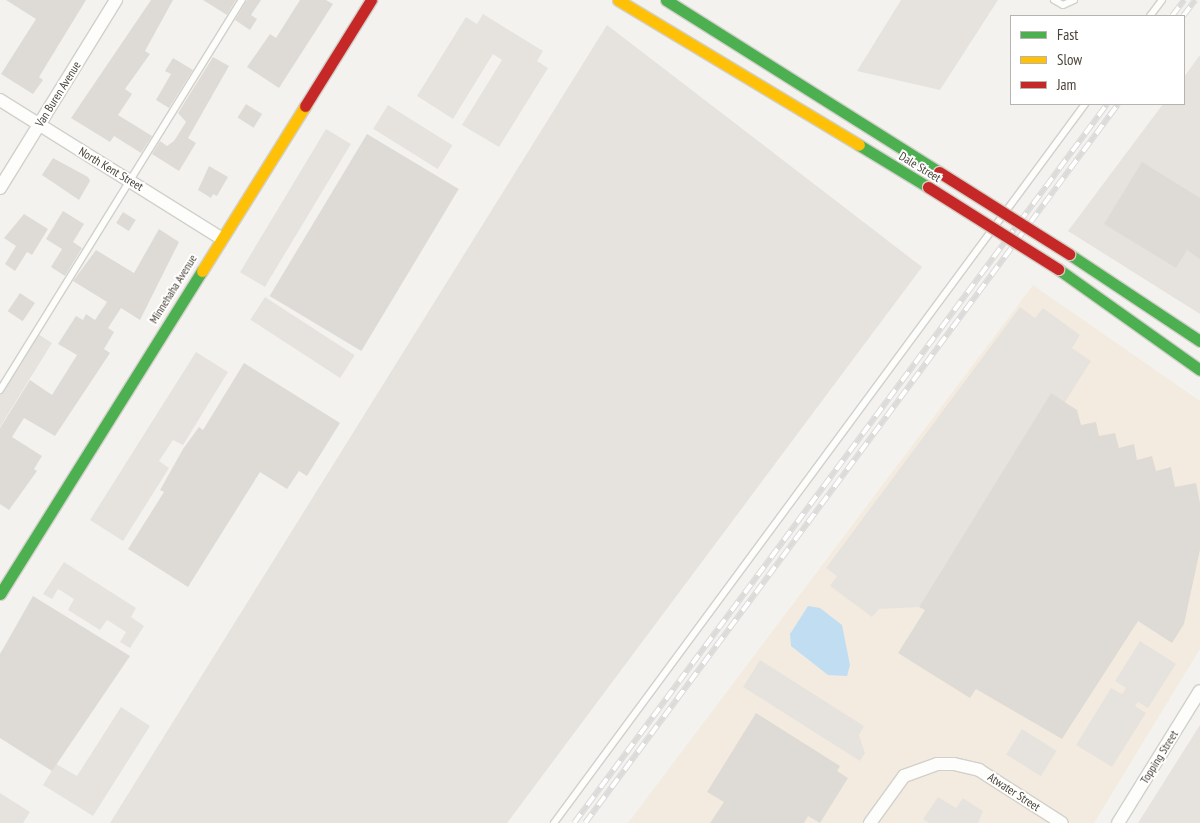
<!DOCTYPE html>
<html>
<head>
<meta charset="utf-8">
<style>
  body { margin:0 }
  #map { position:relative; width:1200px; height:823px; overflow:hidden; background:#f4f2ee; font-family:"PT Sans Narrow",sans-serif }
  div>[style] { position:absolute }
  .commercial>* { inset:0; background:#f3ebdf }
  .industrial>* { inset:0; background:#e6e2de }
  .parking>* { inset:0; background:#e6e3df; transform-origin:0 0 }
  .water>* { inset:0; background:#c0ddf1 }
  .building>* { inset:0; background:#dedbd6; transform-origin:0 0 }
  .roads { filter:drop-shadow(1px 0 #d2d0cb) drop-shadow(-1px 0 #d2d0cb) drop-shadow(0 1px #d2d0cb) drop-shadow(0 -1px #d2d0cb) }
  .lane>* { height:6px; margin:-3px; padding:0 3px; transform-origin:3px; border-radius:3px; background:#fdfdfc }
  .street>* { height:12px; margin:-6px; padding:0 6px; transform-origin:6px; border-radius:6px; background:#fdfdfc }
  .fast>* { height:11px; margin:-5.5px; padding:0 5.5px; transform-origin:5.5px; border-radius:5.5px; background:#4caf50 }
  .slow>* { height:11px; margin:-5.5px; padding:0 5.5px; transform-origin:5.5px; border-radius:5.5px; background:#ffc107 }
  .jam>* { height:11px; margin:-5.5px; padding:0 5.5px; transform-origin:5.5px; border-radius:5.5px; background:#c62828 }
  .rail>* { height:5.5px; margin-top:-2.75px; transform-origin:0; background:repeating-linear-gradient(90deg,#fff 0 11px,#dbdbda 0 22px); box-sizing:border-box; border-block:1px solid #dbdbda }
  .bridges { filter:drop-shadow(1px 0 #d3cfc5) drop-shadow(-1px 0 #d3cfc5) drop-shadow(0 1px #d3cfc5) drop-shadow(0 -1px #d3cfc5) }
  .jam-bridge>* { height:11px; margin:-5.5px; padding:0 5.5px; transform-origin:5.5px; border-radius:5.5px; background:#c62828 }
  span { translate:-50% -50%; white-space:nowrap; text-align:center; line-height:1.15; -webkit-text-stroke:4px #fff; paint-order:stroke }
  .street-label { font-size:12px; color:#4b4439 }
  .legend { position:absolute; left:1010px; top:15px; width:175px; height:90px; box-sizing:border-box; background:#fff; border:1px solid #b7b4b0; margin:0; padding:6px 9px; list-style:none; font-size:15px; color:#4b4439 }
  .legend li { display:flex; align-items:center; gap:10px; height:25px }
  .legend b { width:25px; border:1px solid #b7b4b0 }
</style>
</head>
<body>
<div id="map">
  <div class="commercial">
    <i style="clip-path:polygon(1033px 285px,1200px 401px,1200px 649px,1094px 823px,628px 823px)"></i>
  </div>
  <div class="industrial">
    <i style="clip-path:polygon(607px 25px,922px 267px,507px 823px,110px 823px)"></i>
    <i style="clip-path:polygon(1200px 55px,1200px 314px,1068px 231px,1163px 104px,1184px 104px,1184px 77px)"></i>
    <i style="clip-path:polygon(1200px 725px,1200px 823px,1138px 823px)"></i>
  </div>
  <div class="parking">
    <i style="clip-path:polygon(901px 0,998px 0,940px 90px,857px 71px)"></i>
    <i style="clip-path:polygon(483px 14px,543px 51px,537px 61px,548px 68px,499px 147px,462px 125px,502px 60px,493px 54px,453px 119px,417px 96px,466px 17px,477px 24px)"></i>
    <i style="left:388px;top:105px;width:76px;height:28px;rotate:32deg"></i>
    <i style="left:326px;top:129px;width:29px;height:167px;rotate:31deg"></i>
    <i style="left:265px;top:297px;width:107px;height:27px;rotate:33deg"></i>
    <i style="clip-path:polygon(1020px 307px,1035px 318px,1043px 308px,1080px 335px,1072px 348px,1091px 361px,1065px 402px,1051px 394px,919px 607px,879px 609px,872px 617px,830px 586px,837px 576px,826px 568px)"></i>
    <i style="clip-path:polygon(38px 334px,52px 343px,0 427px,0 395px)"></i>
    <i style="clip-path:polygon(196px 352px,228px 372px,183px 445px,173px 440px,159px 461px,169px 468px,123px 541px,90px 520px)"></i>
    <i style="clip-path:polygon(64px 562px,136px 608px,131px 617px,144px 626px,130px 648px,120px 642px,126px 632px,107px 620px,100px 630px,68px 610px,74px 599px,58px 589px,52px 599px,43px 594px)"></i>
    <i style="clip-path:polygon(1140px 641px,1176px 664px,1148px 708px,1138px 702px,1135px 706px,1146px 713px,1112px 767px,1076px 745px,1111px 688px,1122px 694px,1126px 688px,1115px 681px)"></i>
    <i style="clip-path:polygon(760px 660px,864px 726px,859px 735px,865px 753px,860px 761px,743px 687px)"></i>
    <i style="clip-path:polygon(121px 707px,150px 726px,93px 816px,43px 785px,56px 764px,77px 776px)"></i>
    <i style="left:1022px;top:729px;width:41px;height:30px;rotate:32deg"></i>
    <i style="clip-path:polygon(0 793px,30px 812px,23px 823px,0 823px)"></i>
    <i style="clip-path:polygon(938px 797px,956px 808px,963px 798px,983px 811px,978px 823px,929px 823px,923px 819px)"></i>
  </div>
  <div class="water">
    <i style="clip-path:polygon(808px 606px,820px 608px,842px 625px,850px 665px,847px 676px,828px 675px,791px 646px,790px 634px)"></i>
  </div>
  <div class="building">
    <i style="clip-path:polygon(6px 0,86px 0,39px 77px,43px 80px,33px 94px,1px 74px,36px 19px)"></i>
    <i style="clip-path:polygon(151px 0,173px 0,145px 51px,150px 54px,125px 89px,132px 94px,118px 115px,152px 136px,141px 153px,114px 136px,110px 142px,71px 118px)"></i>
    <i style="clip-path:polygon(203px 0,236px 0,227px 15px)"></i>
    <i style="clip-path:polygon(247px 0,261px 0,251px 15px,257px 19px,250px 30px,235px 20px)"></i>
    <i style="clip-path:polygon(300px 0,326px 0,333px 4px,279px 88px,247px 67px,270px 34px,276px 38px)"></i>
    <i style="clip-path:polygon(213px 57px,229px 66px,188px 138px,196px 143px,179px 171px,152px 154px,160px 141px,167px 146px,174px 141px,186px 122px,178px 113px)"></i>
    <i style="clip-path:polygon(173px 58px,193px 70px,169px 108px,156px 100px,171px 74px,165px 71px)"></i>
    <i style="left:246px;top:104px;width:19px;height:16px;rotate:32deg"></i>
    <i style="left:367px;top:134px;width:107px;height:189px;rotate:31deg"></i>
    <i style="clip-path:polygon(53px 158px,88px 177px,90px 181px,79px 200px,42px 175px)"></i>
    <i style="clip-path:polygon(1142px 162px,1200px 198px,1200px 259px,1187px 250px,1176px 268px,1104px 224px)"></i>
    <i style="clip-path:polygon(209px 166px,228px 177px,217px 196px,213px 194px,211px 198px,198px 190px)"></i>
    <i style="clip-path:polygon(63px 211px,84px 224px,73px 242px,82px 248px,65px 276px,51px 267px,62px 249px,46px 239px)"></i>
    <i style="left:123px;top:212px;width:15px;height:13px;rotate:32deg"></i>
    <i style="clip-path:polygon(24px 214px,48px 229px,32px 255px,27px 252px,15px 271px,5px 264px,16px 246px,4px 238px)"></i>
    <i style="clip-path:polygon(159px 229px,179px 242px,140px 320px,121px 308px,108px 328px,114px 332px,104px 349px,110px 353px,55px 436px,24px 418px,12px 437px,42px 456px,34px 469px,37px 471px,9px 510px,0 504px,0 428px,30px 380px,52px 395px,77px 355px,58px 344px,76px 316px,83px 320px,86px 314px,95px 320px,107px 302px,73px 281px,96px 250px,134px 273px)"></i>
    <i style="left:20px;top:293px;width:18px;height:22px;rotate:34deg"></i>
    <i style="clip-path:polygon(244px 363px,340px 423px,307px 476px,299px 471px,287px 489px,260px 472px,188px 587px,128px 549px,164px 492px,160px 490px,183px 449px,199px 427px,203px 430px)"></i>
    <i style="clip-path:polygon(1051px 393px,1077px 410px,1081px 425px,1096px 422px,1099px 436px,1115px 433px,1119px 448px,1134px 444px,1137px 460px,1152px 456px,1156px 471px,1171px 467px,1175px 487px,1196px 483px,1200px 503px,1200px 550px,1184px 624px,1172px 643px,1138px 621px,1062px 739px,976px 689px,970px 698px,898px 653px,925px 610px,919px 607px)"></i>
    <i style="clip-path:polygon(33px 596px,130px 656px,52px 771px,0 738px,0 654px)"></i>
    <i style="clip-path:polygon(756px 713px,840px 766px,837px 771px,848px 778px,820px 823px,808px 816px,804px 823px,710px 823px,724px 802px,707px 792px)"></i>
  </div>
  <div class="roads">
    <div class="lane">
      <i style="left:1054px;top:0;width:10px;rotate:29deg"></i>
      <i style="left:1063px;top:5px;width:12px;rotate:-24deg"></i>
      <i style="left:1150px;top:16px;width:20px;rotate:-53deg"></i>
      <i style="left:0;top:390px;width:459px;rotate:-58.2deg"></i>
      <i style="left:554px;top:823px;width:894px;rotate:-53.55deg"></i>
    </div>
    <div class="street">
      <i style="left:0;top:100px;width:261px;rotate:32deg"></i>
      <i style="left:0;top:188px;width:221px;rotate:-58.3deg"></i>
      <i style="left:870px;top:823px;width:58px;rotate:-54.1deg"></i>
      <i style="left:904px;top:776px;width:35px;rotate:-20deg"></i>
      <i style="left:937px;top:764px;width:17px"></i>
      <i style="left:954px;top:764px;width:26px;rotate:13deg"></i>
      <i style="left:979px;top:770px;width:98px;rotate:32.6deg"></i>
      <i style="left:1118px;top:823px;width:155px;rotate:-58.2deg"></i>
    </div>
    <div class="fast">
      <i style="left:666px;top:0;width:323px;rotate:32.2deg"></i>
      <i style="left:859px;top:145px;width:81px;rotate:31.3deg"></i>
      <i style="left:1069px;top:254px;width:157px;rotate:33.6deg"></i>
      <i style="left:1058px;top:269px;width:174px;rotate:35.4deg"></i>
      <i style="left:0;top:594px;width:381px;rotate:-58deg"></i>
    </div>
    <div class="slow">
      <i style="left:618px;top:0;width:281px;rotate:31deg"></i>
      <i style="left:202px;top:271px;width:195px;rotate:-58deg"></i>
    </div>
    <div class="jam">
      <i style="left:305px;top:106px;width:125px;rotate:-58.1deg"></i>
    </div>
  </div>
  <div class="rail">
    <i style="left:1172px;top:16px;width:20px;rotate:-53deg"></i>
    <i style="left:1183px;top:16px;width:20px;rotate:-53deg"></i>
    <i style="left:574px;top:823px;width:895px;rotate:-53.45deg"></i>
    <i style="left:585px;top:823px;width:895px;rotate:-53.45deg"></i>
  </div>
  <div class="bridges">
    <div class="jam-bridge">
      <i style="left:939px;top:172px;width:154px;rotate:32.2deg"></i>
      <i style="left:928px;top:187px;width:154px;rotate:32.2deg"></i>
    </div>
  </div>
  <div class="street-label">
    <span style="left:58px;top:94px;rotate:-58deg">Van Buren Avenue</span>
    <span style="left:920px;top:167px;rotate:31deg">Dale Street</span>
    <span style="left:111px;top:169px;rotate:31deg">North Kent Street</span>
    <span style="left:173px;top:289px;rotate:-58deg">Minnehaha Avenue</span>
    <span style="left:1159px;top:757px;rotate:-58deg">Topping Street</span>
    <span style="left:1014px;top:792px;rotate:33deg">Atwater Street</span>
  </div>
  <ul class="legend">
  <li><b style="height:6px;background:#4caf50"></b>Fast</li>
  <li><b style="height:6px;background:#ffc107"></b>Slow</li>
  <li><b style="height:6px;background:#c62828"></b>Jam</li>
  </ul>
</div>
</body>
</html>
